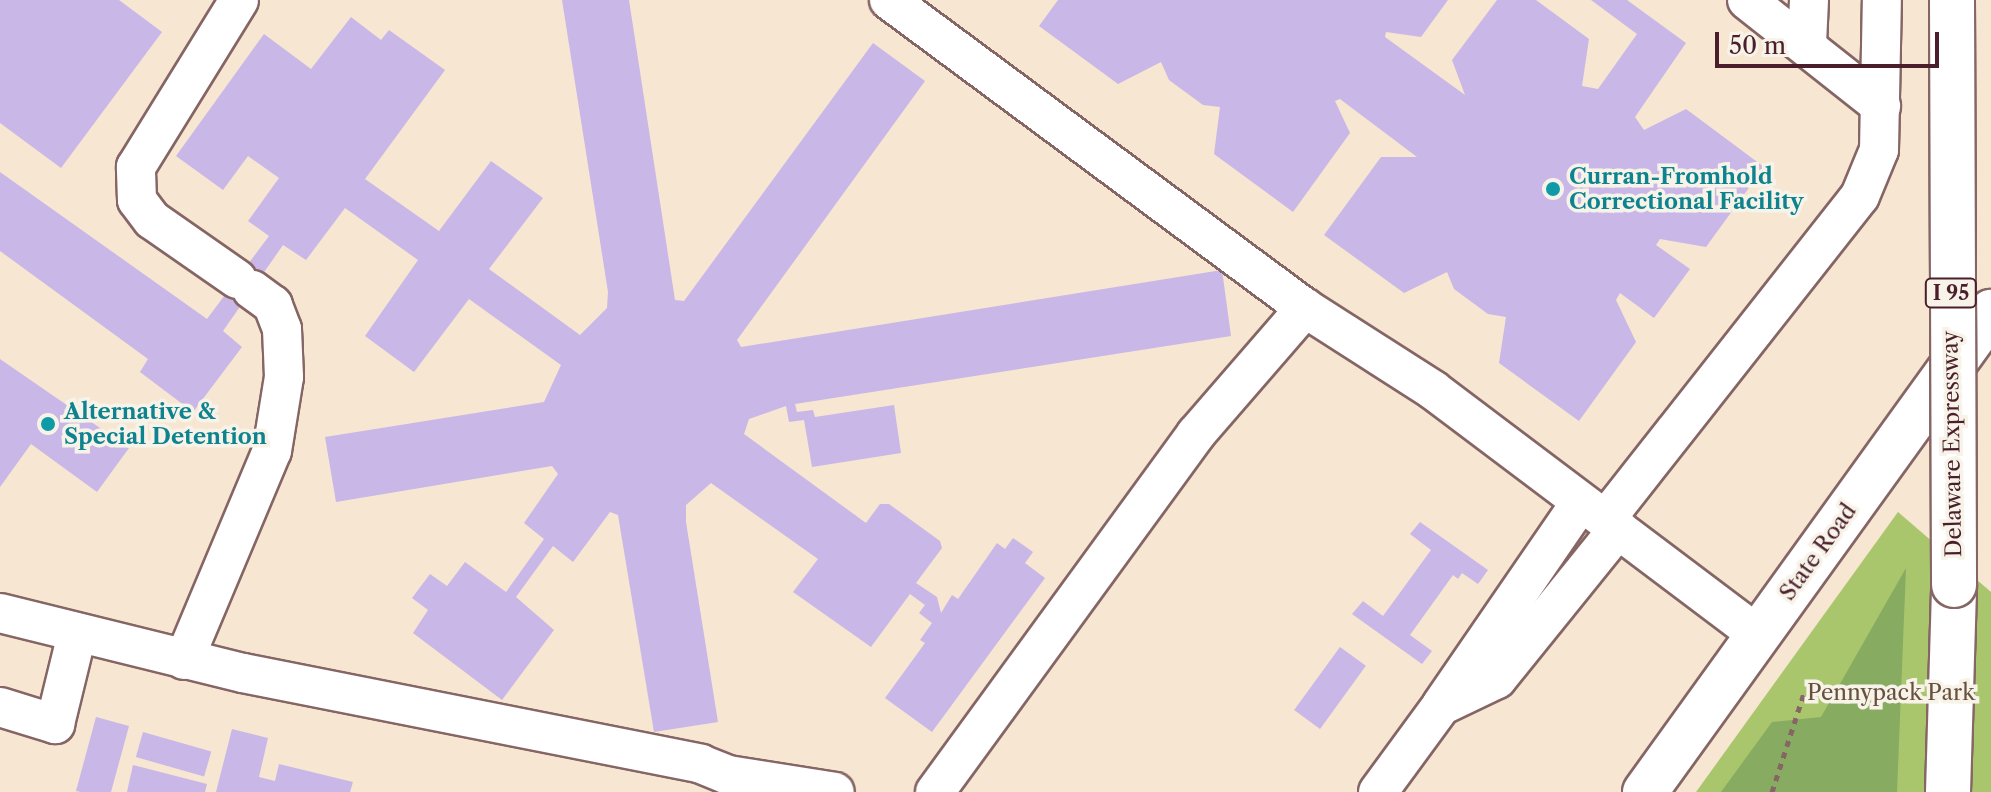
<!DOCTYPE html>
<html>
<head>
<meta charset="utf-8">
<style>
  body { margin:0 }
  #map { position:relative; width:1991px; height:792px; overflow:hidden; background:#f6e6d2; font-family:"Libre Caslon Text",serif }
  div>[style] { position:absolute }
  .green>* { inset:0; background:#aac66c }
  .forest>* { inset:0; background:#87ab60 }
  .building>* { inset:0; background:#c9b7e7; transform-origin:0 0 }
  .path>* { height:5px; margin-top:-2.5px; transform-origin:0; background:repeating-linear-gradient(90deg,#866565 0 6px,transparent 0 12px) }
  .roads { filter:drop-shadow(2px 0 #866565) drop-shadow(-2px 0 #866565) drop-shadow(0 2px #866565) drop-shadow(0 -2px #866565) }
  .minor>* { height:38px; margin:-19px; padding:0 19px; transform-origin:19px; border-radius:19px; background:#fff }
  .major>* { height:44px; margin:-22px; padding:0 22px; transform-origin:22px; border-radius:22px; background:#fff }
  .highway>* { height:44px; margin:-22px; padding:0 22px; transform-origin:22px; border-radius:22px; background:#fff }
  .bridges { filter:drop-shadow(2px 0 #866565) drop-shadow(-2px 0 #866565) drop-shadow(0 2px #866565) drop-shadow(0 -2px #866565) }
  .highway-bridge>* { height:44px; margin:-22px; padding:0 22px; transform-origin:22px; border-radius:22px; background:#fff }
  .dots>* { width:22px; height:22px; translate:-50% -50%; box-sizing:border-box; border:4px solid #f7f3e8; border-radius:50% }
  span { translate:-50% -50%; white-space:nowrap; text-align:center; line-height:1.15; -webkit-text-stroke:7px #f7f3e8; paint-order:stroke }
  .shield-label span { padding:2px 6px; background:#f7f3e8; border:2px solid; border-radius:6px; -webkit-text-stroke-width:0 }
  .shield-label { font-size:20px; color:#4a1f2b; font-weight:700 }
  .culture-label { font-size:22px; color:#0d838f; font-weight:700 }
  .left { translate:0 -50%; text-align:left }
  .street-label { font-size:22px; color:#4a1f2b }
  .park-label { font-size:22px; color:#67513e }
  .scale { position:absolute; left:1715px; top:32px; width:224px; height:36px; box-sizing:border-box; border:4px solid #4a1f2b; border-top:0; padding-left:10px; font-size:24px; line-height:28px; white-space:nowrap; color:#4a1f2b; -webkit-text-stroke:6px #f7f3e8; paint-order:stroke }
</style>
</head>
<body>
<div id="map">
  <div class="green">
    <i style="clip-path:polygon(1898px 512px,1991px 592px,1991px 792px,1696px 792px)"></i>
  </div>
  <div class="forest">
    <i style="clip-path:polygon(1906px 568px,1897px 792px,1721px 792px,1772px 722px,1821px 717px)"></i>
  </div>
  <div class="building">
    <i style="clip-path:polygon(0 0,119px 0,162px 32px,61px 168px,0 123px)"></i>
    <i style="clip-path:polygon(562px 0,629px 0,675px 300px,684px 301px,873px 43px,925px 81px,737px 340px,741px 347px,1222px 270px,1231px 336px,795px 404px,797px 412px,813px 410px,815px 417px,894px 405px,901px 453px,812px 467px,804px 420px,789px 422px,786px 406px,749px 419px,744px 434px,866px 523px,880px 504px,889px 504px,940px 541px,942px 548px,916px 583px,937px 597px,941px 613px,952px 595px,958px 599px,997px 543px,1005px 549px,1013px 538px,1033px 552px,1025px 563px,1045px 578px,932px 732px,885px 698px,925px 643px,920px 640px,932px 623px,919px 613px,925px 605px,910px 594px,871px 647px,793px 592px,818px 559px,711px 483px,686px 505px,686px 522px,718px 722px,654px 732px,618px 515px,610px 512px,573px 562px,553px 546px,516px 597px,554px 630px,502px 700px,413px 633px,428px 610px,412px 598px,430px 574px,447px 586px,465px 562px,506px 592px,544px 539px,524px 523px,558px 474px,552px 466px,336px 502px,325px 437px,544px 402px,561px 365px,469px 299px,414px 372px,365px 336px,418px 260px,345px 208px,306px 260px,283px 245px,223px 331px,242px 347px,193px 412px,140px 372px,148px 359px,0 251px,0 172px,207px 319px,269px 236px,248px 221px,279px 178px,248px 156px,223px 190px,176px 156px,264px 34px,311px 69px,351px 17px,381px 40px,389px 30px,445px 70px,365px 179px,439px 231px,491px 161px,543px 198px,489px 269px,580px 335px,607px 308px,608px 292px)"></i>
    <i style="clip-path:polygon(1058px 0,1448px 0,1421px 37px,1386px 32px,1385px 37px,1465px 95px,1452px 60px,1497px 0,1536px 0,1589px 39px,1582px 86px,1598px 89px,1637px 34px,1591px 0,1627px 0,1686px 43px,1635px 117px,1644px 130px,1686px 109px,1764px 167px,1706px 247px,1660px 239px,1656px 245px,1690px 269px,1654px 318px,1620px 293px,1616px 300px,1636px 342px,1579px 421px,1499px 363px,1506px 317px,1488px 314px,1454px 289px,1447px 272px,1404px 293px,1324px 235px,1381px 157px,1417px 157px,1340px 99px,1335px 101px,1350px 133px,1293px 212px,1214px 154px,1220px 107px,1203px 105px,1169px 80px,1161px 62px,1118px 84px,1039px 26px)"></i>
    <i style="clip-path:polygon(0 359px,129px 448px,97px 492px,31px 444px,0 487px)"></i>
    <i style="clip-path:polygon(1420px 522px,1488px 570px,1478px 584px,1462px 573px,1458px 579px,1453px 575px,1410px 635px,1432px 651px,1422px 664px,1352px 614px,1363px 601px,1383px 616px,1431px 550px,1410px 534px)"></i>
    <i style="left:1340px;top:647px;width:32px;height:78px;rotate:36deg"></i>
    <i style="clip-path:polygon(96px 717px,129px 726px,111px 792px,81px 792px,76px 791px)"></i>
    <i style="clip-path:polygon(232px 729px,268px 738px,259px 777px,275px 781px,279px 764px,353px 782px,350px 792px,216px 792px)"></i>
    <i style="left:143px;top:732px;width:71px;height:26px;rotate:16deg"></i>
    <i style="clip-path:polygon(133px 765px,207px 784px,205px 792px,127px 792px)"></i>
  </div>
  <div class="path">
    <i style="left:1772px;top:792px;width:107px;rotate:-72.1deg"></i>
  </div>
  <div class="roads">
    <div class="minor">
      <i style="left:889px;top:0;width:518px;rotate:36.52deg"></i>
      <i style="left:1305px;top:308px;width:152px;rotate:32.6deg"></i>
      <i style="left:1433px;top:390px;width:407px;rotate:37deg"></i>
      <i style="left:1747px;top:0;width:171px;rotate:38.3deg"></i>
      <i style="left:1807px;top:44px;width:44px;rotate:-87.4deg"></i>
      <i style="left:237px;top:279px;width:103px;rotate:-145.2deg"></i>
      <i style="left:152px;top:220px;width:25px;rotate:-127deg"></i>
      <i style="left:137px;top:200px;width:33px;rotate:-92deg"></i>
      <i style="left:136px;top:167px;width:196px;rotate:-58.3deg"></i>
      <i style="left:1605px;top:520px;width:412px;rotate:-51.8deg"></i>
      <i style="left:1860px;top:196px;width:50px;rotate:-67.6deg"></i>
      <i style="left:1879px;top:150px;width:150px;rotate:-88.9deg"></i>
      <i style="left:0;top:613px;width:250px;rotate:13.9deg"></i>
      <i style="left:243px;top:673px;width:467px;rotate:11.2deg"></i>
      <i style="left:701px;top:764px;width:29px;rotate:22deg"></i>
      <i style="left:728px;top:775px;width:108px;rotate:9deg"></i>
      <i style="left:184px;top:660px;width:227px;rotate:-67.2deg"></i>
      <i style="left:272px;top:451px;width:75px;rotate:-80.8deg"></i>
      <i style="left:284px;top:377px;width:48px;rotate:-92.4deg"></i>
      <i style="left:282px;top:329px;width:26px;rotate:-111deg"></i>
      <i style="left:273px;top:305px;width:26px;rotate:-144deg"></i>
      <i style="left:1442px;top:704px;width:245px;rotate:-55.5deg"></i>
      <i style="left:0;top:707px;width:58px;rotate:17.2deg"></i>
      <i style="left:55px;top:724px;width:93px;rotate:-76.3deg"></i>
      <i style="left:935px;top:792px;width:443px;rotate:-53.9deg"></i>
      <i style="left:1196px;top:434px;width:167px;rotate:-49.1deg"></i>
      <i style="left:1378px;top:792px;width:107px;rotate:-53.8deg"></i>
      <i style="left:1441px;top:706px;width:62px;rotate:-25.7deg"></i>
      <i style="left:1497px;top:679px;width:193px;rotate:-51.1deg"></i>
    </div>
    <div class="major">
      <i style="left:1645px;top:792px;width:592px;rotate:-54.21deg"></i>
    </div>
    <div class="highway">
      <i style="left:1948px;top:792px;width:207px;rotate:-88.3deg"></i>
    </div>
  </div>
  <div class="bridges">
    <div class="highway-bridge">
      <i style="left:1952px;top:0;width:585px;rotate:89.8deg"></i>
    </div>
  </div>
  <div class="dots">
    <i style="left:1553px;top:189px;background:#0f9aa8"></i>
    <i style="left:48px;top:424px;background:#0f9aa8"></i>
  </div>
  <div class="shield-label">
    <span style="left:1951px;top:293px">I 95</span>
  </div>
  <div class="culture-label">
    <span class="left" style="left:1569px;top:189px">Curran-Fromhold<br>Correctional Facility</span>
    <span class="left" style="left:64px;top:424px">Alternative &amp;<br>Special Detention</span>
  </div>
  <div class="street-label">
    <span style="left:1952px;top:444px;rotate:-91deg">Delaware Expressway</span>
    <span style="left:1818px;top:552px;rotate:-54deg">State Road</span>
  </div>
  <div class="park-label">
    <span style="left:1891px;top:693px">Pennypack Park</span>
  </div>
  <div class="scale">50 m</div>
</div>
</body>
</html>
